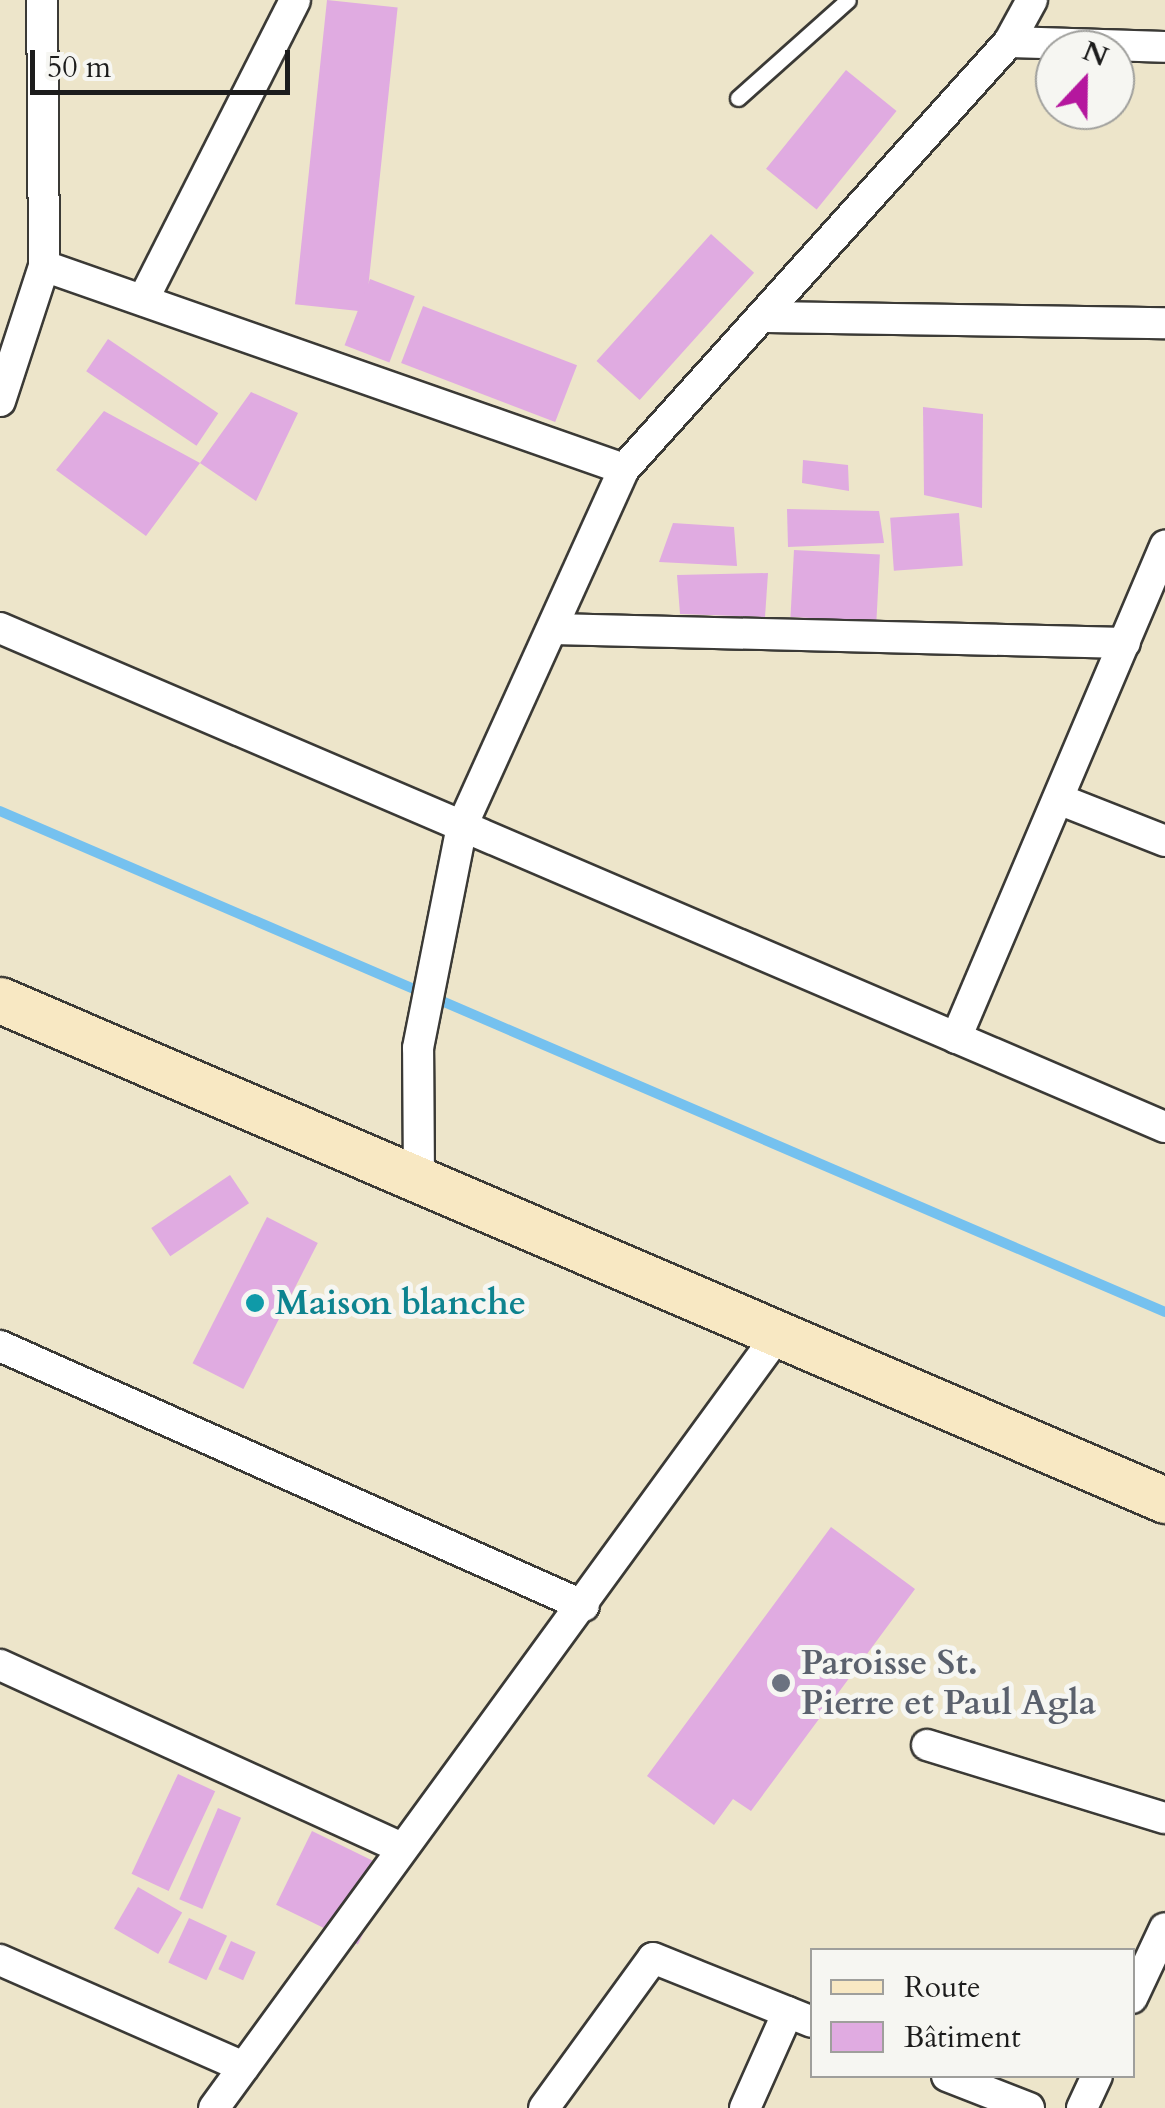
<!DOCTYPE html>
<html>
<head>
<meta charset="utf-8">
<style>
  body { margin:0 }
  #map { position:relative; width:1165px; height:2108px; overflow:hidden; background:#ede5ca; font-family:Cardo,serif }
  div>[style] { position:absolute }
  .stream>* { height:10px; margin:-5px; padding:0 5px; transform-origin:5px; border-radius:5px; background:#75c1ef }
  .building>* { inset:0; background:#e0abe1; transform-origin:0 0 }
  .roads { filter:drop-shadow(2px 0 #3b3a36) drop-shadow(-2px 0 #3b3a36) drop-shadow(0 2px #3b3a36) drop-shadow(0 -2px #3b3a36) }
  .lane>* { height:15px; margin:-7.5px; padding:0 7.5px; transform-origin:7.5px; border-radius:7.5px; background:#fff }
  .street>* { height:30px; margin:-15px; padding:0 15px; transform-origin:15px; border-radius:15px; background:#fff }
  .secondary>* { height:45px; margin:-22.5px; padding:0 22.5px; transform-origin:22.5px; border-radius:22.5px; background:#f8e8c3 }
  .dots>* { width:28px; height:28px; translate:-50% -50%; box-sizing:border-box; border:5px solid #f6f6f2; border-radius:50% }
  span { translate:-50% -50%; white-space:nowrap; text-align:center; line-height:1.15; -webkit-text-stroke:10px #f6f6f2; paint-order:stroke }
  .culture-label { font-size:35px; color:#0d838f; font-weight:700 }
  .left { translate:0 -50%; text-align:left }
  .worship-label { font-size:35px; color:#5b616d; font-weight:700 }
  .legend { position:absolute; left:810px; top:1948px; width:325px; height:130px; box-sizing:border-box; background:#f6f6f2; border:2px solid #9f9f9c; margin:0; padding:12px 18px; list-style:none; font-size:30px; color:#1c1c1c }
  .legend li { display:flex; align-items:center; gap:20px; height:50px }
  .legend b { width:50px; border:2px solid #9f9f9c }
  .north { position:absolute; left:1035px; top:30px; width:100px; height:100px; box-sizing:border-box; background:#f6f6f2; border:2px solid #9f9f9c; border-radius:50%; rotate:22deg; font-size:28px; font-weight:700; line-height:40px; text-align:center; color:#1c1c1c }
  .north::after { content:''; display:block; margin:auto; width:35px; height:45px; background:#b5179e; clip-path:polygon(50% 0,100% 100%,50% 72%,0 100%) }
  .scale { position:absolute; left:30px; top:50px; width:260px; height:45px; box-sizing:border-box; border:5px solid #1c1c1c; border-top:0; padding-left:12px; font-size:30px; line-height:35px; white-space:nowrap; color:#1c1c1c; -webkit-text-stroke:8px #f6f6f2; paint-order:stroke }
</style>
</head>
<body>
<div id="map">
  <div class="stream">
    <i style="left:0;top:811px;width:1268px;rotate:23.27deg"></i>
  </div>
  <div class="building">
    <i style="left:327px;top:0;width:71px;height:306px;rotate:6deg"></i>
    <i style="left:846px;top:70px;width:65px;height:127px;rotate:39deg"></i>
    <i style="left:711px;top:234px;width:58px;height:171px;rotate:42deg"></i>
    <i style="left:370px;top:279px;width:48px;height:71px;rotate:21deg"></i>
    <i style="left:423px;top:306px;width:165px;height:61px;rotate:21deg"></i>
    <i style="left:108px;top:339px;width:133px;height:39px;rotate:34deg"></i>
    <i style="clip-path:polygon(251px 392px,298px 413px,256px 501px,200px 463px,146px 536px,56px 470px,104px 411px,200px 463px)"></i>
    <i style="clip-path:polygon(923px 407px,983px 414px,982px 508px,924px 495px)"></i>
    <i style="clip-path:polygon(803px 460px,848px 465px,849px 491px,802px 483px)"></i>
    <i style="clip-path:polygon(787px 509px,879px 511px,884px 543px,788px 547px)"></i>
    <i style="left:959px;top:513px;width:53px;height:69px;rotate:86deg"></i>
    <i style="clip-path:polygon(673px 523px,734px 527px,737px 566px,659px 562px)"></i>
    <i style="left:794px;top:550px;width:86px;height:67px;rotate:3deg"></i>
    <i style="clip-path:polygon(768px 573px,765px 617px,680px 614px,677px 575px)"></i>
    <i style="left:230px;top:1175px;width:34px;height:95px;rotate:56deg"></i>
    <i style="left:267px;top:1217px;width:57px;height:164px;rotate:27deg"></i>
    <i style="clip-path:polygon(831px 1527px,915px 1589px,751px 1811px,733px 1799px,714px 1825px,647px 1776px)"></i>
    <i style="left:178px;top:1774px;width:41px;height:110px;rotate:25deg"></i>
    <i style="left:218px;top:1808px;width:25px;height:99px;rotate:23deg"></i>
    <i style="left:312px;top:1831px;width:91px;height:82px;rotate:26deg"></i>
    <i style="left:138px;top:1887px;width:51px;height:48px;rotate:30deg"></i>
    <i style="left:189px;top:1918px;width:42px;height:49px;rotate:25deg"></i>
    <i style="left:231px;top:1941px;width:27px;height:31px;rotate:24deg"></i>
  </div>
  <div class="roads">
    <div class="lane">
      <i style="left:738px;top:98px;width:147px;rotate:-41.7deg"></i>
    </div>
    <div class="street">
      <i style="left:1009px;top:42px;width:156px;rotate:1.8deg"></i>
      <i style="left:44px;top:266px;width:614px;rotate:19.29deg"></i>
      <i style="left:143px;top:300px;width:336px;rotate:-63.1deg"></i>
      <i style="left:766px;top:317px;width:399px;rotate:0.9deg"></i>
      <i style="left:0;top:401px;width:142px;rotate:-71.9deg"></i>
      <i style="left:44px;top:266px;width:266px;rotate:-90.4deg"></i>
      <i style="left:0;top:628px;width:1267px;rotate:23.19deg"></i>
      <i style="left:553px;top:629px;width:572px;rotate:1.4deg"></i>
      <i style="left:1061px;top:800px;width:112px;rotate:21.5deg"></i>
      <i style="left:956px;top:1038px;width:535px;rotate:-66.98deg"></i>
      <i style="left:419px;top:1180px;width:132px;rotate:-90.4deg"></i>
      <i style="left:418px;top:1048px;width:226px;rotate:-78.8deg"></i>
      <i style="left:462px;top:826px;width:392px;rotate:-65.6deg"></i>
      <i style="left:624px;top:469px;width:575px;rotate:-47.96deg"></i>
      <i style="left:1009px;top:42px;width:48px;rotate:-61.3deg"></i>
      <i style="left:0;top:1346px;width:639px;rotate:24deg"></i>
      <i style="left:0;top:1665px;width:442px;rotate:24.5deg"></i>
      <i style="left:927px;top:1745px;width:249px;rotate:17.1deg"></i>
      <i style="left:0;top:1960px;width:266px;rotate:23.7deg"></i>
      <i style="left:1132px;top:1998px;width:77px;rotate:-64.8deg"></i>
      <i style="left:947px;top:2076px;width:88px;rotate:21.3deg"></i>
      <i style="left:214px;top:2108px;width:959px;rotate:-53.91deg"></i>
      <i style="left:544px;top:2108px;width:185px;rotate:-54deg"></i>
      <i style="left:653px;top:1958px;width:171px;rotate:21.9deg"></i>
      <i style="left:745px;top:2108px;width:105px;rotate:-65.9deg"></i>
      <i style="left:1082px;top:2108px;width:35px;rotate:-65deg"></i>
    </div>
    <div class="secondary">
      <i style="left:0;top:1000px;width:1268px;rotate:23.23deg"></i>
    </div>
  </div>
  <div class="dots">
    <i style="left:255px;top:1303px;background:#0f9aa8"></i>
    <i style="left:781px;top:1683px;background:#6b7280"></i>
  </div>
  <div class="culture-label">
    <span class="left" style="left:275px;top:1303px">Maison blanche</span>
  </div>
  <div class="worship-label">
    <span class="left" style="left:801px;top:1683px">Paroisse St.<br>Pierre et Paul Agla</span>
  </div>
  <ul class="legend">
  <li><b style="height:12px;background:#f8e8c3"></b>Route</li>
  <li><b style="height:28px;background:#e0abe1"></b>Bâtiment</li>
  </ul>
  <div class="north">N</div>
  <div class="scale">50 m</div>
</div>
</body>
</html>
